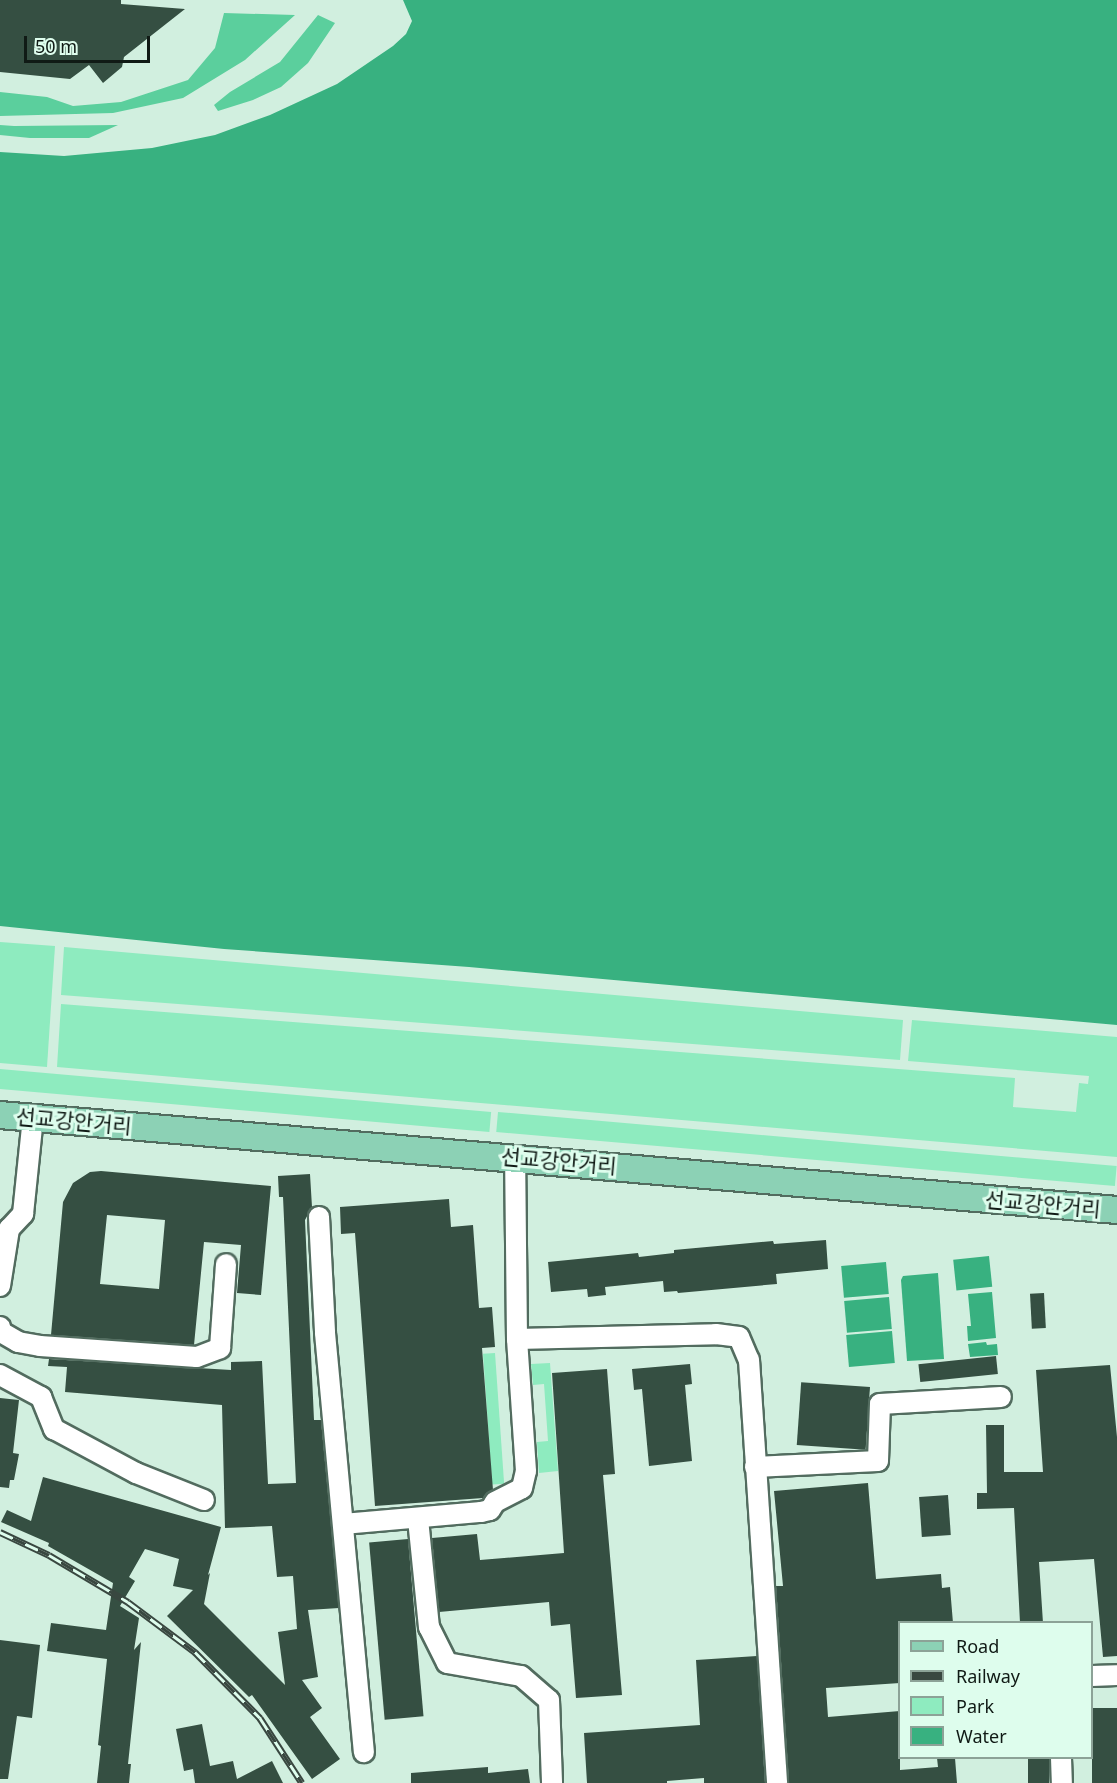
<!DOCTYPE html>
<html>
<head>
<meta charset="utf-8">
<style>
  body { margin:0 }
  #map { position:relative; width:1117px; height:1783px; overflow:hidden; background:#d1efdf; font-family:"Noto Sans","Noto Sans KR",sans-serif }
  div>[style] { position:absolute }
  .green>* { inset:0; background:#8eebbf; transform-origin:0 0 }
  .forest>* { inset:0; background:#5bcf9d }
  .water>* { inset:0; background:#38b180; transform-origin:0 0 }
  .building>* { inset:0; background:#354f42; transform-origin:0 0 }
  .roads { filter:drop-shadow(2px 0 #526c5f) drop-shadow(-2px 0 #526c5f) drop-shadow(0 2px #526c5f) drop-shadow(0 -2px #526c5f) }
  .minor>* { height:20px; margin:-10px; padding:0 10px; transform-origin:10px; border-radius:10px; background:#fff }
  .major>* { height:26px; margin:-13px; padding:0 13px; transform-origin:13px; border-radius:13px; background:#8cd1b5 }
  .rail>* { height:7px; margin-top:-3.5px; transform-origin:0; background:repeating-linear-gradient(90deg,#defded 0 14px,#394740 0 28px); box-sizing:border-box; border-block:2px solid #394740 }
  span { translate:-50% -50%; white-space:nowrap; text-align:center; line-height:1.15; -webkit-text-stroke:6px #defded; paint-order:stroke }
  .street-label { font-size:21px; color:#101a15 }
  .legend { position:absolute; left:898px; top:1621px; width:195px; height:138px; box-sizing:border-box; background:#defded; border:2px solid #8ca297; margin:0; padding:8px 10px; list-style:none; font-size:18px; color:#101a15 }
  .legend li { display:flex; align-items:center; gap:12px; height:30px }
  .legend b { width:30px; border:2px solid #8ca297 }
  .scale { position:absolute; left:24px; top:36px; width:126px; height:27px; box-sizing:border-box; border:3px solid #101a15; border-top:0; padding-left:8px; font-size:18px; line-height:21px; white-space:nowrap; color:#101a15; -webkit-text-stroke:4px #defded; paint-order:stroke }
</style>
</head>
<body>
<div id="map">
  <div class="green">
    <i style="clip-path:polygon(0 942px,55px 946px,47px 1067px,0 1063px)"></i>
    <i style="clip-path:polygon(64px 947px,903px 1020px,900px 1060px,61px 995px)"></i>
    <i style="clip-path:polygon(61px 1004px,1015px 1078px,1013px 1107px,1076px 1112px,1079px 1083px,1088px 1084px,1089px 1076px,908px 1061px,912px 1020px,1117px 1037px,1117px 1157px,57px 1067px)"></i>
    <i style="left:0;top:1069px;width:493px;height:20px;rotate:5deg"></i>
    <i style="left:498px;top:1112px;width:621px;height:20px;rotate:5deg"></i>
    <i style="left:495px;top:1353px;width:131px;height:12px;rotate:86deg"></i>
    <i style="clip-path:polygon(550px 1363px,558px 1471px,539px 1473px,537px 1442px,548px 1441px,544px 1384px,533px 1385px,531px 1364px)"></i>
  </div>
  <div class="forest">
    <i style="clip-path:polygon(224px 13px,295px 15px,245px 60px,183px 98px,113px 113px,0 116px,0 92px,47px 97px,73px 106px,121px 102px,188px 80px,215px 48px)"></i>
    <i style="clip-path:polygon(318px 15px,335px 23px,308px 63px,281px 87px,253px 100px,218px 111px,214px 105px,230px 92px,280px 62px)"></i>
    <i style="clip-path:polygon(0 125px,14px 126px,118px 125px,89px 138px,30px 138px,0 135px)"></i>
  </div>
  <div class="water">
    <i style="clip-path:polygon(403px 0,1117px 0,1117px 1025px,469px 967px,224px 949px,0 926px,0 152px,64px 156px,152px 148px,215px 135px,270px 115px,337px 84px,393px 46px,406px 34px,412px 21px)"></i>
    <i style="left:989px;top:1256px;width:31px;height:36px;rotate:84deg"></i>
    <i style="left:886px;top:1262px;width:32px;height:45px;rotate:85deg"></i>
    <i style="clip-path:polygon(938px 1273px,944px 1359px,907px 1361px,901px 1280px,903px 1276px)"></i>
    <i style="clip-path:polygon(992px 1292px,996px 1338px,968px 1341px,967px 1326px,971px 1326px,968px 1294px)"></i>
    <i style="left:889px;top:1297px;width:32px;height:45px;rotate:85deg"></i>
    <i style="left:892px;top:1331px;width:32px;height:46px;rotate:85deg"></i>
    <i style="clip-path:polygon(986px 1342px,987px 1345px,997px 1344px,998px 1355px,970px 1357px,968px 1344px)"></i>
  </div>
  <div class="building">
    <i style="clip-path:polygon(0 0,121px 0,121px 4px,185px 9px,124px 57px,122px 67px,103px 83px,89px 65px,70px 79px,0 72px)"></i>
    <i style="clip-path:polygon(evenodd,101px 1171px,271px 1186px,261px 1295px,237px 1293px,241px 1245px,204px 1242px,194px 1345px,51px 1335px,63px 1202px,73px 1183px,90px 1172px,101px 1171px,107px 1215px,165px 1220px,159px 1289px,100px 1284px,107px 1215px)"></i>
    <i style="clip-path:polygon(310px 1174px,312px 1207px,305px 1220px,314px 1420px,321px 1420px,339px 1608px,308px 1610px,318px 1677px,302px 1680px,322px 1708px,310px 1717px,340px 1759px,312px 1779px,252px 1695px,249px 1697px,167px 1616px,193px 1590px,173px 1586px,179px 1559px,145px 1549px,129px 1577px,135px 1581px,120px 1606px,139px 1618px,134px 1650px,141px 1642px,128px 1764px,131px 1764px,129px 1783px,97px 1783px,101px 1746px,98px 1745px,107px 1659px,47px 1651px,51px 1623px,106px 1630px,113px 1583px,48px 1546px,49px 1543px,1px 1522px,7px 1510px,31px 1521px,43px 1477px,221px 1527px,208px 1575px,210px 1573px,204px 1604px,285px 1685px,278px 1632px,297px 1629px,293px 1576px,277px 1577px,272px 1526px,225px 1528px,222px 1405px,65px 1392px,67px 1367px,48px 1366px,49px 1359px,231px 1370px,231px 1362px,262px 1361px,268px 1484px,296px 1483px,283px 1197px,279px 1197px,278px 1176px)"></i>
    <i style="clip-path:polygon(449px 1199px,451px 1227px,473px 1225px,479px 1308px,492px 1307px,495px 1347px,482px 1348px,493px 1490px,483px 1498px,375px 1506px,355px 1233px,341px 1234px,340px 1207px)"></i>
    <i style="clip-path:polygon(826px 1240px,828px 1269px,776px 1274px,777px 1284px,678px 1293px,677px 1291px,664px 1292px,663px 1281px,605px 1287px,606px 1295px,588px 1297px,587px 1289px,551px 1292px,548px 1262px,638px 1253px,639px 1257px,674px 1253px,674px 1250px,773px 1241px,774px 1244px)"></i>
    <i style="left:1044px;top:1293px;width:35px;height:14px;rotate:87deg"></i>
    <i style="left:996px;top:1356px;width:18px;height:78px;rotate:84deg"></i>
    <i style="clip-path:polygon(690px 1364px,692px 1384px,685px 1385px,692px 1461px,649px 1466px,642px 1389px,634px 1390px,632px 1369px)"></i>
    <i style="clip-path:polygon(1110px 1365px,1117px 1437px,1117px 1656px,1103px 1657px,1094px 1559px,1039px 1562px,1043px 1623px,1020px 1623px,1014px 1508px,977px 1509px,977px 1493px,987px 1493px,986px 1425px,1004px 1425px,1004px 1472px,1043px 1472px,1036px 1370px)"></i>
    <i style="clip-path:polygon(607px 1369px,615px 1474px,603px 1475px,622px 1695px,576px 1698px,570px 1624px,551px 1626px,549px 1602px,439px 1612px,432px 1538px,477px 1534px,480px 1560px,564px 1553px,552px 1373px)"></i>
    <i style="left:870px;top:1387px;width:63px;height:69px;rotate:94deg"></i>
    <i style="clip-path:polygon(0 1398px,19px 1400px,13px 1453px,19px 1454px,14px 1480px,10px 1480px,9px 1488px,0 1487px)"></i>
    <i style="clip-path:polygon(868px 1483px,876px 1579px,941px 1574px,942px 1588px,950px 1587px,953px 1623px,900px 1623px,900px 1683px,826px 1688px,828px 1717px,900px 1711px,900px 1770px,938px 1767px,937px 1758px,955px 1758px,957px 1783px,789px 1783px,776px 1586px,783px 1586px,774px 1491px)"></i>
    <i style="left:948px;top:1495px;width:40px;height:29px;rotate:86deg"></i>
    <i style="left:408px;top:1539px;width:178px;height:39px;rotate:85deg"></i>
    <i style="clip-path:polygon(0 1640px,40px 1645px,32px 1718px,17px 1716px,8px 1779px,0 1779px)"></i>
    <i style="clip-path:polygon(757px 1656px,765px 1783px,704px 1783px,704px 1778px,667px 1781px,667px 1783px,587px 1783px,584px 1733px,700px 1725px,696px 1660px)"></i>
    <i style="left:1117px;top:1708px;width:75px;height:25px;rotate:90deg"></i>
    <i style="clip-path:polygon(202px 1724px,210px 1766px,233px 1761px,237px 1779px,272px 1761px,283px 1783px,195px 1783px,193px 1769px,184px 1771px,176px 1729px)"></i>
    <i style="left:1028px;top:1758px;width:21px;height:25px"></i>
    <i style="clip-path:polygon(488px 1767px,488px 1773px,528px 1769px,530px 1783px,411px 1783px,411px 1773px)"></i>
  </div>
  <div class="roads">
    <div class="minor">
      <i style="left:319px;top:1217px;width:116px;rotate:87deg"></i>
      <i style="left:325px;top:1333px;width:421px;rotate:84.7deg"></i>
      <i style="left:0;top:1286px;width:58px;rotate:-81deg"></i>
      <i style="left:9px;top:1229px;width:21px;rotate:-47deg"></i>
      <i style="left:23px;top:1214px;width:97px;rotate:-84.1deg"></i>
      <i style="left:0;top:1327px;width:5px;rotate:79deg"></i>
      <i style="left:1px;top:1332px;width:20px;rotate:30deg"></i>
      <i style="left:18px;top:1342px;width:22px;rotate:10deg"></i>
      <i style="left:40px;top:1346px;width:157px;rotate:4deg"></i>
      <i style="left:197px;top:1357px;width:25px;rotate:-21deg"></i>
      <i style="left:220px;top:1348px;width:84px;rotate:-85.9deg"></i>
      <i style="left:517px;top:1339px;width:199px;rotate:-1.4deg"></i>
      <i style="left:716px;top:1334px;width:23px;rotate:7deg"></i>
      <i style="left:739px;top:1337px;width:25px;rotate:67deg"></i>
      <i style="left:749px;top:1360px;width:424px;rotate:86.2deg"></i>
      <i style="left:0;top:1375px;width:47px;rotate:28.2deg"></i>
      <i style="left:41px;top:1397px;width:35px;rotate:68deg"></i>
      <i style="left:54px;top:1429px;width:93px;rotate:28.2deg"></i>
      <i style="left:136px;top:1473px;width:73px;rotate:21.7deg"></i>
      <i style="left:755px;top:1467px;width:123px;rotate:-2.8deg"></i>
      <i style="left:878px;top:1461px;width:57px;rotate:-88deg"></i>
      <i style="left:880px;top:1404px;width:121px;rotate:-3.3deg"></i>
      <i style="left:418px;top:1519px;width:109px;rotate:84.2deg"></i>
      <i style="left:429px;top:1627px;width:40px;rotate:63.4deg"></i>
      <i style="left:447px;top:1663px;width:75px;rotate:10deg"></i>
      <i style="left:521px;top:1676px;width:37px;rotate:41deg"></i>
      <i style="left:549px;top:1700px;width:83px;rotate:87.9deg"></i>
      <i style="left:343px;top:1524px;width:139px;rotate:-5deg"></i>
      <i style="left:481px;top:1512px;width:9px;rotate:-13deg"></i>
      <i style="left:490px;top:1510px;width:9px;rotate:-58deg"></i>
      <i style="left:495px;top:1502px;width:30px;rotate:-27deg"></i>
      <i style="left:522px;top:1488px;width:17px;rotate:-77deg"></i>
      <i style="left:526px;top:1471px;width:132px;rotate:-93.9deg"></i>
      <i style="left:517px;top:1339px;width:181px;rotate:-90.6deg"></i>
      <i style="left:1092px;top:1676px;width:25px;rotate:-2deg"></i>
      <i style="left:1061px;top:1758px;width:25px;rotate:88deg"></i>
    </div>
    <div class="major">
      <i style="left:0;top:1115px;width:1121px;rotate:4.86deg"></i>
    </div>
  </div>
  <div class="rail">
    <i style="left:0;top:1532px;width:54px;rotate:25.1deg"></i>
    <i style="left:49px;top:1555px;width:92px;rotate:30.7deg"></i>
    <i style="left:128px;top:1602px;width:84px;rotate:36.7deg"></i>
    <i style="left:195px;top:1652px;width:93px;rotate:45.4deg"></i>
    <i style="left:260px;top:1718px;width:77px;rotate:57.1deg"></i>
  </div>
  <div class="street-label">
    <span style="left:74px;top:1121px;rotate:5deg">선교강안거리</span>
    <span style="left:559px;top:1161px;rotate:5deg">선교강안거리</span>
    <span style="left:1043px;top:1204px;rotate:5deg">선교강안거리</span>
  </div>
  <ul class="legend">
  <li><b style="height:8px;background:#8cd1b5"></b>Road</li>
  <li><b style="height:8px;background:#394740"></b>Railway</li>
  <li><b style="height:16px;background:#8eebbf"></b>Park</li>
  <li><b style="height:16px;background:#38b180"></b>Water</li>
  </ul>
  <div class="scale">50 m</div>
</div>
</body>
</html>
